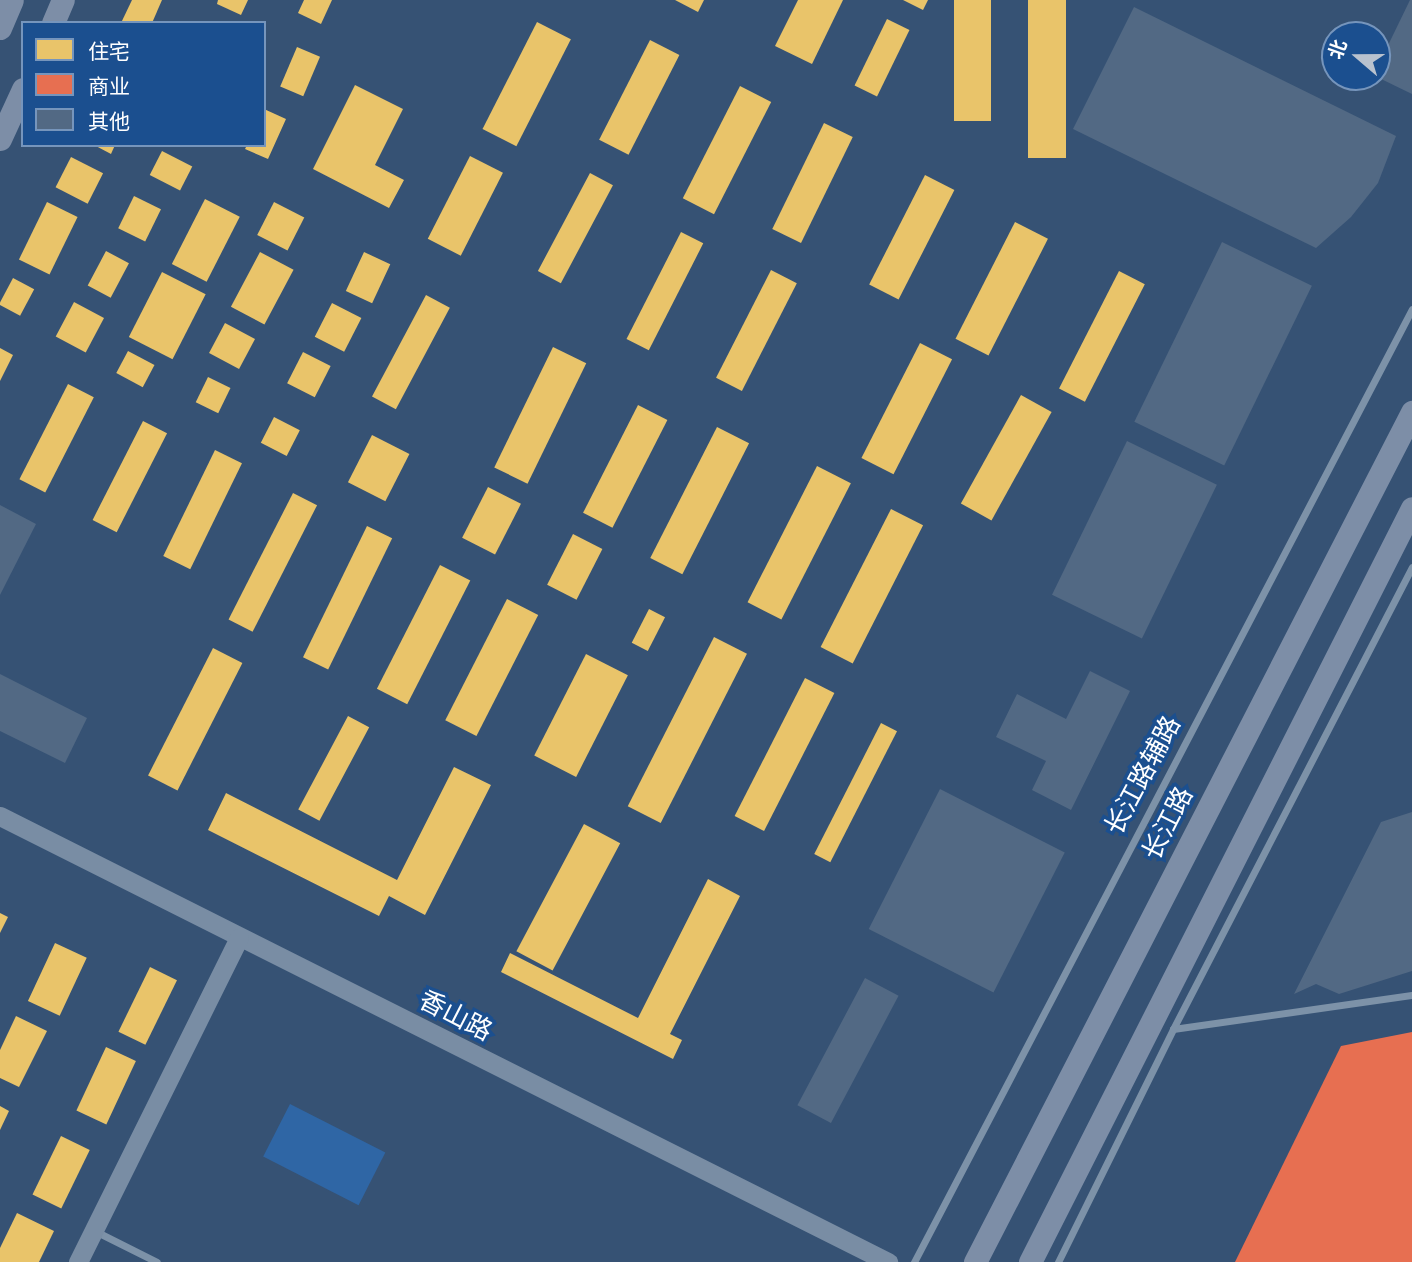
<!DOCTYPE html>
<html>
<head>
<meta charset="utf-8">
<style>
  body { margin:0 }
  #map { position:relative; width:1412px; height:1262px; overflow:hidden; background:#365274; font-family:Signika,"Noto Sans SC",sans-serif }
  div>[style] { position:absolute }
  .green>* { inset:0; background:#2f66a5; transform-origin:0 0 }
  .homes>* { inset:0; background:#e9c46a; transform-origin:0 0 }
  .shops>* { inset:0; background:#e76f51 }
  .building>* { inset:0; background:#526984; transform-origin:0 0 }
  .lane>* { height:7px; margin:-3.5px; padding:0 3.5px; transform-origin:3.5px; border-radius:3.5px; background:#7d92a8 }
  .secondary>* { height:19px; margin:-9.5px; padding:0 9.5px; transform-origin:9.5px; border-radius:9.5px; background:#798da4 }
  .primary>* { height:23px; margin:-11.5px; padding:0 11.5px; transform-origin:11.5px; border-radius:11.5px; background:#7d8ea7 }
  span { translate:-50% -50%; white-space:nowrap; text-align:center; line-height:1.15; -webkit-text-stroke:7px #1b4f8f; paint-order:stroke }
  .street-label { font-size:26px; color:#fff }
  .legend { position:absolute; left:21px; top:21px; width:245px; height:126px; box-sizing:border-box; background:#1b4f8f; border:2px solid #7695bc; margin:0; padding:9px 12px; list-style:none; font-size:21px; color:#fff }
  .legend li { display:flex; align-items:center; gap:14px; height:35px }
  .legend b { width:35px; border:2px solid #7695bc }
  .north { position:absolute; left:1321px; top:21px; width:70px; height:70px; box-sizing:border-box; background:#1b4f8f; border:2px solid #7695bc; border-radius:50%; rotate:290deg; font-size:19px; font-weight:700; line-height:28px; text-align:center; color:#fff }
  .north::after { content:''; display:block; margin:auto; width:24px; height:32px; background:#b9c2ce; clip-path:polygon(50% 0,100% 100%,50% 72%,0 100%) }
</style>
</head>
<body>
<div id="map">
  <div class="green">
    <i style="left:290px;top:1104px;width:107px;height:59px;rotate:27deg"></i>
  </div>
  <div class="homes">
    <i style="clip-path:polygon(132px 0,162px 0,152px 23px,121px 23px)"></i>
    <i style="clip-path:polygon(218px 0,248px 0,241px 15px,217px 4px)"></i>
    <i style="clip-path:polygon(304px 0,332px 0,321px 24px,298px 13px)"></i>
    <i style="clip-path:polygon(675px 0,704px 0,698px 12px)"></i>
    <i style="clip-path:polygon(798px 0,843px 0,812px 64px,775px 46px)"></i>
    <i style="clip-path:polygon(903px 0,928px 0,923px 10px)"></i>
    <i style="left:954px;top:0;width:37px;height:121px"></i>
    <i style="left:1028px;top:0;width:38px;height:158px"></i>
    <i style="left:887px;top:19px;width:25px;height:74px;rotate:26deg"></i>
    <i style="left:537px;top:22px;width:38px;height:120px;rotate:27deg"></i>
    <i style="left:650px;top:40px;width:33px;height:112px;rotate:27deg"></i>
    <i style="left:297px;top:47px;width:25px;height:43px;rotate:23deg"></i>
    <i style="clip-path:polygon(355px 85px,403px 109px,375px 165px,404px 180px,389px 208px,313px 169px)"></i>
    <i style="left:740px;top:86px;width:35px;height:126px;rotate:27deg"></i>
    <i style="clip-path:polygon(264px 109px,286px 119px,268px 159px,245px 149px,247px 145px,264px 145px)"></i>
    <i style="left:824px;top:123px;width:32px;height:118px;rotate:26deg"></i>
    <i style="clip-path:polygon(94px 145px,115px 145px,111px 154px)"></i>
    <i style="left:162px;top:151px;width:34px;height:27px;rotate:27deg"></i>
    <i style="left:470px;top:156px;width:37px;height:93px;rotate:27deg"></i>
    <i style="left:71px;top:157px;width:36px;height:34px;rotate:27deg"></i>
    <i style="left:590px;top:173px;width:26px;height:111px;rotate:28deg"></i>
    <i style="left:925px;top:175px;width:33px;height:123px;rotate:27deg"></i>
    <i style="left:134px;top:196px;width:30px;height:36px;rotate:26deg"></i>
    <i style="left:205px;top:199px;width:39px;height:73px;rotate:27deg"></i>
    <i style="left:47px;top:202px;width:34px;height:64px;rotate:26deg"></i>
    <i style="left:274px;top:202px;width:34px;height:37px;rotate:27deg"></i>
    <i style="left:1015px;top:222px;width:37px;height:131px;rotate:27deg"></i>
    <i style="left:681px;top:232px;width:25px;height:120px;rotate:27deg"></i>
    <i style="left:106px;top:251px;width:26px;height:39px;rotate:28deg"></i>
    <i style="left:260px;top:252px;width:38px;height:62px;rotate:28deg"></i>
    <i style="left:364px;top:252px;width:29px;height:43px;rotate:25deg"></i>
    <i style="left:771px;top:270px;width:29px;height:121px;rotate:27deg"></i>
    <i style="left:1119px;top:271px;width:29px;height:132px;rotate:27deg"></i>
    <i style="left:162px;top:272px;width:49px;height:73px;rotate:27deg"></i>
    <i style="left:13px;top:278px;width:24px;height:30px;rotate:28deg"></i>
    <i style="left:426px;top:295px;width:27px;height:115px;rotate:28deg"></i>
    <i style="left:74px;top:302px;width:34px;height:39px;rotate:28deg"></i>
    <i style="left:332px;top:303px;width:33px;height:38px;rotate:27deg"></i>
    <i style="left:225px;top:323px;width:34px;height:34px;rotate:28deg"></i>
    <i style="left:920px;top:343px;width:36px;height:129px;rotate:27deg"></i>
    <i style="left:553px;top:347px;width:37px;height:134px;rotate:26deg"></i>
    <i style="clip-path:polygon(0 348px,13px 355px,0 381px)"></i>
    <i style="left:128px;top:351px;width:30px;height:25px;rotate:28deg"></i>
    <i style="left:303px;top:352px;width:31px;height:35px;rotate:27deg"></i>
    <i style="left:208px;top:377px;width:25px;height:28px;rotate:26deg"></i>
    <i style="left:68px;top:384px;width:29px;height:107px;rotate:27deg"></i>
    <i style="left:1021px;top:395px;width:35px;height:124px;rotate:29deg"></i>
    <i style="left:638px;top:405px;width:33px;height:121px;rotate:27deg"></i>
    <i style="left:274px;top:417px;width:29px;height:29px;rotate:27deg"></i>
    <i style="left:143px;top:421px;width:27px;height:111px;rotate:27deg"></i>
    <i style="left:717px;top:427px;width:36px;height:147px;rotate:27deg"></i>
    <i style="left:372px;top:435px;width:42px;height:53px;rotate:27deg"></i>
    <i style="left:215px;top:450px;width:30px;height:118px;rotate:26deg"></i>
    <i style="left:817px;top:466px;width:38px;height:153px;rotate:27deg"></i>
    <i style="left:488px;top:487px;width:37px;height:57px;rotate:27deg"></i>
    <i style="left:293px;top:493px;width:27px;height:142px;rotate:27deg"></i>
    <i style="left:891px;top:509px;width:36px;height:155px;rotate:27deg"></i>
    <i style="left:367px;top:526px;width:28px;height:146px;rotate:26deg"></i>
    <i style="left:573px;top:534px;width:33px;height:57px;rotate:27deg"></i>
    <i style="left:440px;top:565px;width:34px;height:139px;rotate:27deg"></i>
    <i style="left:507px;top:599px;width:35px;height:136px;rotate:27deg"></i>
    <i style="left:649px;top:609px;width:18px;height:38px;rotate:27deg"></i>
    <i style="left:714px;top:637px;width:37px;height:190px;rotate:27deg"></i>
    <i style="left:213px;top:648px;width:33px;height:143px;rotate:27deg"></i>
    <i style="left:586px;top:654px;width:47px;height:114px;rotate:27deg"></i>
    <i style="left:805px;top:678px;width:33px;height:155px;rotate:27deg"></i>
    <i style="left:348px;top:716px;width:24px;height:106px;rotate:28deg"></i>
    <i style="left:881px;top:723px;width:18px;height:147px;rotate:27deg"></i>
    <i style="clip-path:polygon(454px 767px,491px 785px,425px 915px,389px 896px,379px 916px,208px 830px,226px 793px,397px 880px)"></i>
    <i style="left:584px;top:824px;width:41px;height:144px;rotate:28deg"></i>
    <i style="clip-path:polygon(708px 879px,740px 896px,670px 1034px,682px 1040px,673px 1059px,501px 972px,510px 953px,638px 1018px)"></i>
    <i style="clip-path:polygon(0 913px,8px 917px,0 933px)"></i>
    <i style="left:55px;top:943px;width:35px;height:64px;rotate:25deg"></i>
    <i style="left:150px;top:967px;width:30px;height:72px;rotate:26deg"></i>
    <i style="clip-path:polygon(16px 1016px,47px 1031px,19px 1087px,0 1078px,0 1050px)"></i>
    <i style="left:106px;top:1047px;width:33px;height:70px;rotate:25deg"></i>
    <i style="clip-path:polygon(0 1106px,9px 1111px,0 1130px)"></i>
    <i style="left:61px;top:1136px;width:32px;height:65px;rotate:26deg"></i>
    <i style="clip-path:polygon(17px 1213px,54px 1231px,39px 1262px,0 1262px,0 1248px)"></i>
  </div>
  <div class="shops">
    <i style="clip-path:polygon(1412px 1032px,1412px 1262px,1235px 1262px,1341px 1046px)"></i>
  </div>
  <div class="building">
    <i style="clip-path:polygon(1410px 0,1412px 0,1412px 94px,1377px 77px,1377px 68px)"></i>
    <i style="clip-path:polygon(1134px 7px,1396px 136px,1378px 183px,1351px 217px,1316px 248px,1073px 129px)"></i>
    <i style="left:1222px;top:242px;width:100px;height:200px;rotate:26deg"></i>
    <i style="left:1127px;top:441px;width:100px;height:171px;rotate:26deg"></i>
    <i style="clip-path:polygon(0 505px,36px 524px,0 595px)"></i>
    <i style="clip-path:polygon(1090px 671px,1130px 691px,1071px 810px,1032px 790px,1046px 761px,996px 737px,1017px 694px,1066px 719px)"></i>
    <i style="clip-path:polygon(0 674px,87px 718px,65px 763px,0 731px)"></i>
    <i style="left:940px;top:789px;width:140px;height:157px;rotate:27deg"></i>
    <i style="clip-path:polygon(1412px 812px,1412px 971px,1339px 994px,1316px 984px,1294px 994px,1381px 822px)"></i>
    <i style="left:865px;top:978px;width:38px;height:144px;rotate:28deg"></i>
  </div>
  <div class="lane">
    <i style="left:1173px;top:1029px;width:241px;rotate:-8.1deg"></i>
    <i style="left:95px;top:1231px;width:69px;rotate:26.6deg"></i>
    <i style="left:914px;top:1262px;width:1075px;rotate:-62.41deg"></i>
    <i style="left:1058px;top:1262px;width:260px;rotate:-63.7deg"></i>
    <i style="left:1173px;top:1029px;width:520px;rotate:-62.65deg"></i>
  </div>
  <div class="secondary">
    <i style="left:0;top:816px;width:994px;rotate:26.67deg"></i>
    <i style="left:78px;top:1262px;width:362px;rotate:-63.6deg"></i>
  </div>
  <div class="primary">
    <i style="left:53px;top:23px;width:25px;rotate:-67deg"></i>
    <i style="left:0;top:28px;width:30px;rotate:-67deg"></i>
    <i style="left:0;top:139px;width:55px;rotate:-65.3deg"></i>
    <i style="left:975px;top:1262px;width:956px;rotate:-62.79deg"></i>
    <i style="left:1030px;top:1262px;width:845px;rotate:-63.13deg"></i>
  </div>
  <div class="street-label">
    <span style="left:1144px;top:776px;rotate:-62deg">长江路辅路</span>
    <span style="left:1169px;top:824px;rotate:-63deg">长江路</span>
    <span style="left:455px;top:1017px;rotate:27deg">香山路</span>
  </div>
  <ul class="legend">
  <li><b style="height:19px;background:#e9c46a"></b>住宅</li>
  <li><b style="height:19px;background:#e76f51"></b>商业</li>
  <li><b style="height:19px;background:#526984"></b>其他</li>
  </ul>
  <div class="north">北</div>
</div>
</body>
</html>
